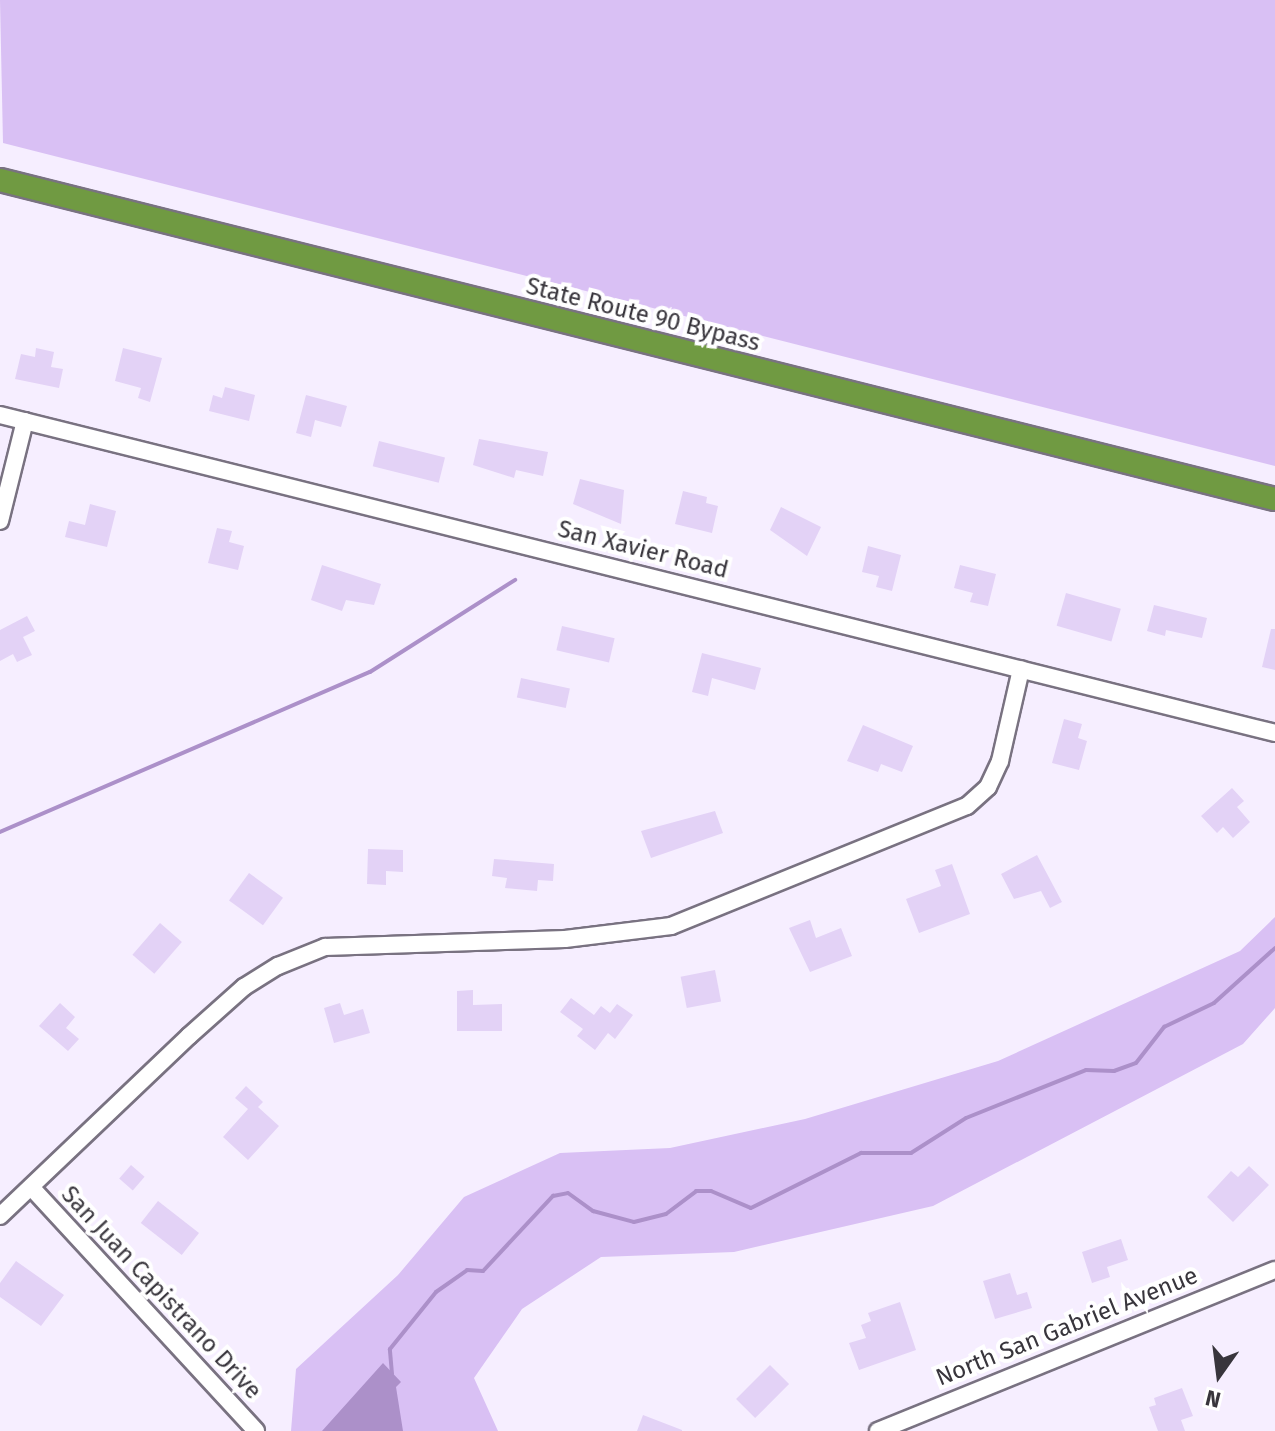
<!DOCTYPE html>
<html>
<head>
<meta charset="utf-8">
<style>
  body { margin:0 }
  #map { position:relative; width:1275px; height:1431px; overflow:hidden; background:#f6eeff; font-family:"Fira Sans",sans-serif }
  div>[style] { position:absolute }
  .green>* { inset:0; background:#d9c0f4 }
  .water>* { inset:0; background:#ac90c9 }
  .stream>* { height:4px; margin:-2px; padding:0 2px; transform-origin:2px; border-radius:2px; background:#ac90c9 }
  .building>* { inset:0; background:#e3d2f6; transform-origin:0 0 }
  .roads { filter:drop-shadow(2px 0 #797281) drop-shadow(-2px 0 #797281) drop-shadow(0 2px #797281) drop-shadow(0 -2px #797281) }
  .minor>* { height:16px; margin:-8px; padding:0 8px; transform-origin:8px; border-radius:8px; background:#fff }
  .highway>* { height:22px; margin:-11px; padding:0 11px; transform-origin:11px; border-radius:11px; background:#709a42 }
  span { translate:-50% -50%; white-space:nowrap; text-align:center; line-height:1.15; -webkit-text-stroke:8px #fff; paint-order:stroke }
  .street-label { font-size:24px; color:#38353c }
  .north { position:absolute; left:1179px; top:1335px; width:80px; height:80px; -webkit-text-stroke:6px #fff; paint-order:stroke; rotate:194deg; font-size:22px; font-weight:700; line-height:32px; text-align:center; color:#38353c }
  .north::after { content:''; display:block; margin:auto; width:28px; height:36px; background:#38353c; clip-path:polygon(50% 0,100% 100%,50% 72%,0 100%) }
</style>
</head>
<body>
<div id="map">
  <div class="green">
    <i style="clip-path:polygon(0 0,1275px 0,1275px 466px,3px 143px)"></i>
    <i style="clip-path:polygon(1275px 917px,1275px 1008px,1243px 1044px,933px 1206px,734px 1252px,601px 1257px,522px 1309px,474px 1378px,498px 1431px,291px 1431px,296px 1369px,398px 1275px,464px 1197px,560px 1153px,670px 1148px,805px 1119px,998px 1061px,1240px 951px)"></i>
  </div>
  <div class="water">
    <i style="clip-path:polygon(383px 1363px,401px 1382px,396px 1387px,403px 1431px,322px 1431px)"></i>
  </div>
  <div class="stream">
    <i style="left:0;top:832px;width:403px;rotate:-23.4deg"></i>
    <i style="left:370px;top:672px;width:172px;rotate:-32.4deg"></i>
    <i style="left:392px;top:1374px;width:25px;rotate:-95deg"></i>
    <i style="left:390px;top:1349px;width:73px;rotate:-51.1deg"></i>
    <i style="left:436px;top:1292px;width:38px;rotate:-35deg"></i>
    <i style="left:467px;top:1270px;width:16px;rotate:4deg"></i>
    <i style="left:483px;top:1271px;width:103px;rotate:-47deg"></i>
    <i style="left:553px;top:1196px;width:15px;rotate:-11deg"></i>
    <i style="left:568px;top:1193px;width:31px;rotate:36deg"></i>
    <i style="left:593px;top:1211px;width:42px;rotate:15deg"></i>
    <i style="left:634px;top:1222px;width:33px;rotate:-14deg"></i>
    <i style="left:666px;top:1214px;width:38px;rotate:-37deg"></i>
    <i style="left:696px;top:1191px;width:15px"></i>
    <i style="left:711px;top:1191px;width:43px;rotate:23deg"></i>
    <i style="left:751px;top:1208px;width:123px;rotate:-26.6deg"></i>
    <i style="left:861px;top:1153px;width:50px"></i>
    <i style="left:911px;top:1153px;width:65px;rotate:-32.5deg"></i>
    <i style="left:966px;top:1118px;width:129px;rotate:-21.8deg"></i>
    <i style="left:1086px;top:1070px;width:28px;rotate:2deg"></i>
    <i style="left:1114px;top:1071px;width:23px;rotate:-20deg"></i>
    <i style="left:1136px;top:1063px;width:46px;rotate:-52.1deg"></i>
    <i style="left:1164px;top:1027px;width:55px;rotate:-25.6deg"></i>
    <i style="left:1214px;top:1003px;width:82px;rotate:-42deg"></i>
  </div>
  <div class="building">
    <i style="clip-path:polygon(36px 348px,54px 352px,51px 367px,63px 369px,59px 388px,15px 379px,21px 354px,35px 357px)"></i>
    <i style="clip-path:polygon(123px 348px,162px 358px,150px 402px,138px 398px,141px 388px,115px 381px)"></i>
    <i style="clip-path:polygon(225px 387px,255px 395px,249px 421px,209px 411px,213px 395px,222px 398px)"></i>
    <i style="clip-path:polygon(306px 395px,347px 406px,341px 427px,315px 420px,311px 437px,296px 433px)"></i>
    <i style="clip-path:polygon(479px 439px,548px 452px,543px 476px,516px 470px,514px 478px,473px 465px)"></i>
    <i style="left:379px;top:441px;width:68px;height:26px;rotate:14deg"></i>
    <i style="clip-path:polygon(580px 479px,624px 490px,621px 524px,573px 504px)"></i>
    <i style="clip-path:polygon(683px 491px,707px 497px,706px 503px,718px 506px,712px 533px,675px 524px)"></i>
    <i style="clip-path:polygon(90px 504px,116px 511px,107px 547px,65px 537px,69px 521px,85px 525px)"></i>
    <i style="clip-path:polygon(781px 507px,821px 527px,807px 556px,770px 530px)"></i>
    <i style="clip-path:polygon(217px 528px,232px 531px,229px 542px,244px 546px,238px 570px,208px 563px)"></i>
    <i style="clip-path:polygon(868px 546px,901px 555px,892px 591px,876px 587px,879px 576px,862px 572px)"></i>
    <i style="clip-path:polygon(322px 565px,381px 584px,374px 605px,346px 600px,342px 611px,311px 600px)"></i>
    <i style="clip-path:polygon(960px 565px,996px 574px,988px 606px,970px 602px,973px 593px,954px 588px)"></i>
    <i style="left:1066px;top:593px;width:57px;height:34px;rotate:16deg"></i>
    <i style="clip-path:polygon(1154px 605px,1207px 618px,1202px 638px,1166px 630px,1165px 636px,1147px 631px)"></i>
    <i style="clip-path:polygon(27px 616px,35px 631px,23px 637px,32px 655px,17px 662px,13px 654px,0 661px,0 630px)"></i>
    <i style="left:562px;top:626px;width:54px;height:25px;rotate:13deg"></i>
    <i style="clip-path:polygon(1271px 629px,1275px 629px,1275px 670px,1262px 667px)"></i>
    <i style="clip-path:polygon(702px 653px,761px 668px,755px 690px,712px 678px,708px 696px,692px 692px)"></i>
    <i style="left:521px;top:678px;width:50px;height:20px;rotate:12deg"></i>
    <i style="clip-path:polygon(1064px 719px,1082px 724px,1078px 738px,1087px 741px,1079px 770px,1052px 763px)"></i>
    <i style="clip-path:polygon(863px 725px,913px 746px,902px 772px,881px 764px,878px 772px,847px 761px)"></i>
    <i style="clip-path:polygon(1232px 788px,1244px 801px,1237px 807px,1250px 822px,1233px 838px,1223px 827px,1217px 833px,1201px 816px)"></i>
    <i style="clip-path:polygon(715px 811px,723px 833px,651px 858px,641px 831px)"></i>
    <i style="clip-path:polygon(368px 849px,403px 850px,403px 872px,386px 871px,386px 885px,367px 884px)"></i>
    <i style="clip-path:polygon(1037px 855px,1062px 902px,1050px 908px,1041px 891px,1014px 899px,1001px 874px)"></i>
    <i style="clip-path:polygon(494px 859px,554px 864px,553px 881px,538px 880px,537px 891px,505px 888px,507px 878px,492px 876px)"></i>
    <i style="clip-path:polygon(952px 864px,970px 914px,919px 933px,906px 899px,941px 886px,935px 870px)"></i>
    <i style="left:249px;top:873px;width:42px;height:34px;rotate:36deg"></i>
    <i style="clip-path:polygon(810px 920px,816px 938px,841px 928px,852px 956px,810px 972px,789px 928px)"></i>
    <i style="left:160px;top:923px;width:29px;height:42px;rotate:41deg"></i>
    <i style="left:715px;top:970px;width:32px;height:35px;rotate:79deg"></i>
    <i style="clip-path:polygon(473px 990px,473px 1005px,502px 1004px,502px 1031px,457px 1031px,457px 991px)"></i>
    <i style="clip-path:polygon(571px 998px,594px 1015px,601px 1006px,610px 1013px,617px 1004px,633px 1015px,615px 1039px,608px 1033px,595px 1050px,577px 1036px,583px 1029px,560px 1012px)"></i>
    <i style="clip-path:polygon(60px 1003px,75px 1017px,66px 1028px,79px 1039px,68px 1051px,39px 1026px)"></i>
    <i style="clip-path:polygon(340px 1003px,344px 1015px,363px 1009px,370px 1033px,334px 1043px,324px 1008px)"></i>
    <i style="clip-path:polygon(246px 1086px,263px 1102px,258px 1107px,279px 1126px,248px 1160px,223px 1137px,248px 1109px,235px 1098px)"></i>
    <i style="left:131px;top:1165px;width:18px;height:18px;rotate:41deg"></i>
    <i style="clip-path:polygon(1249px 1166px,1269px 1185px,1233px 1222px,1207px 1197px,1231px 1171px,1238px 1177px)"></i>
    <i style="left:158px;top:1201px;width:52px;height:28px;rotate:38deg"></i>
    <i style="clip-path:polygon(1121px 1239px,1128px 1260px,1107px 1267px,1110px 1277px,1092px 1283px,1082px 1252px)"></i>
    <i style="clip-path:polygon(16px 1261px,64px 1295px,41px 1326px,0 1297px,0 1283px)"></i>
    <i style="clip-path:polygon(1010px 1273px,1017px 1295px,1027px 1292px,1032px 1308px,995px 1319px,983px 1281px)"></i>
    <i style="clip-path:polygon(900px 1302px,916px 1350px,859px 1370px,849px 1343px,866px 1338px,861px 1325px,871px 1321px,868px 1313px)"></i>
    <i style="left:770px;top:1365px;width:27px;height:48px;rotate:45deg"></i>
    <i style="clip-path:polygon(1182px 1388px,1193px 1416px,1181px 1420px,1185px 1431px,1158px 1431px,1149px 1407px,1156px 1405px,1154px 1398px)"></i>
    <i style="clip-path:polygon(643px 1415px,682px 1430px,682px 1431px,637px 1431px)"></i>
  </div>
  <div class="roads">
    <div class="minor">
      <i style="left:0;top:415px;width:1314px;rotate:14deg"></i>
      <i style="left:0;top:521px;width:103px;rotate:-76deg"></i>
      <i style="left:31px;top:1187px;width:332px;rotate:47.3deg"></i>
      <i style="left:0;top:1216px;width:261px;rotate:-43.6deg"></i>
      <i style="left:189px;top:1036px;width:74px;rotate:-41.7deg"></i>
      <i style="left:244px;top:987px;width:40px;rotate:-32deg"></i>
      <i style="left:278px;top:966px;width:51px;rotate:-22deg"></i>
      <i style="left:325px;top:947px;width:240px;rotate:-1.9deg"></i>
      <i style="left:565px;top:939px;width:107px;rotate:-7deg"></i>
      <i style="left:671px;top:926px;width:319px;rotate:-22.1deg"></i>
      <i style="left:967px;top:806px;width:28px;rotate:-42deg"></i>
      <i style="left:988px;top:787px;width:29px;rotate:-65deg"></i>
      <i style="left:1000px;top:761px;width:94px;rotate:-77.1deg"></i>
      <i style="left:878px;top:1431px;width:428px;rotate:-22.1deg"></i>
    </div>
    <div class="highway">
      <i style="left:0;top:180px;width:1314px;rotate:14.05deg"></i>
    </div>
  </div>
  <div class="street-label">
    <span style="left:643px;top:315px;rotate:14deg">State Route 90 Bypass</span>
    <span style="left:643px;top:550px;rotate:14deg">San Xavier Road</span>
    <span style="left:161px;top:1293px;rotate:47deg">San Juan Capistrano Drive</span>
    <span style="left:1067px;top:1327px;rotate:-22deg">North San Gabriel Avenue</span>
  </div>
  <div class="north">N</div>
</div>
</body>
</html>
